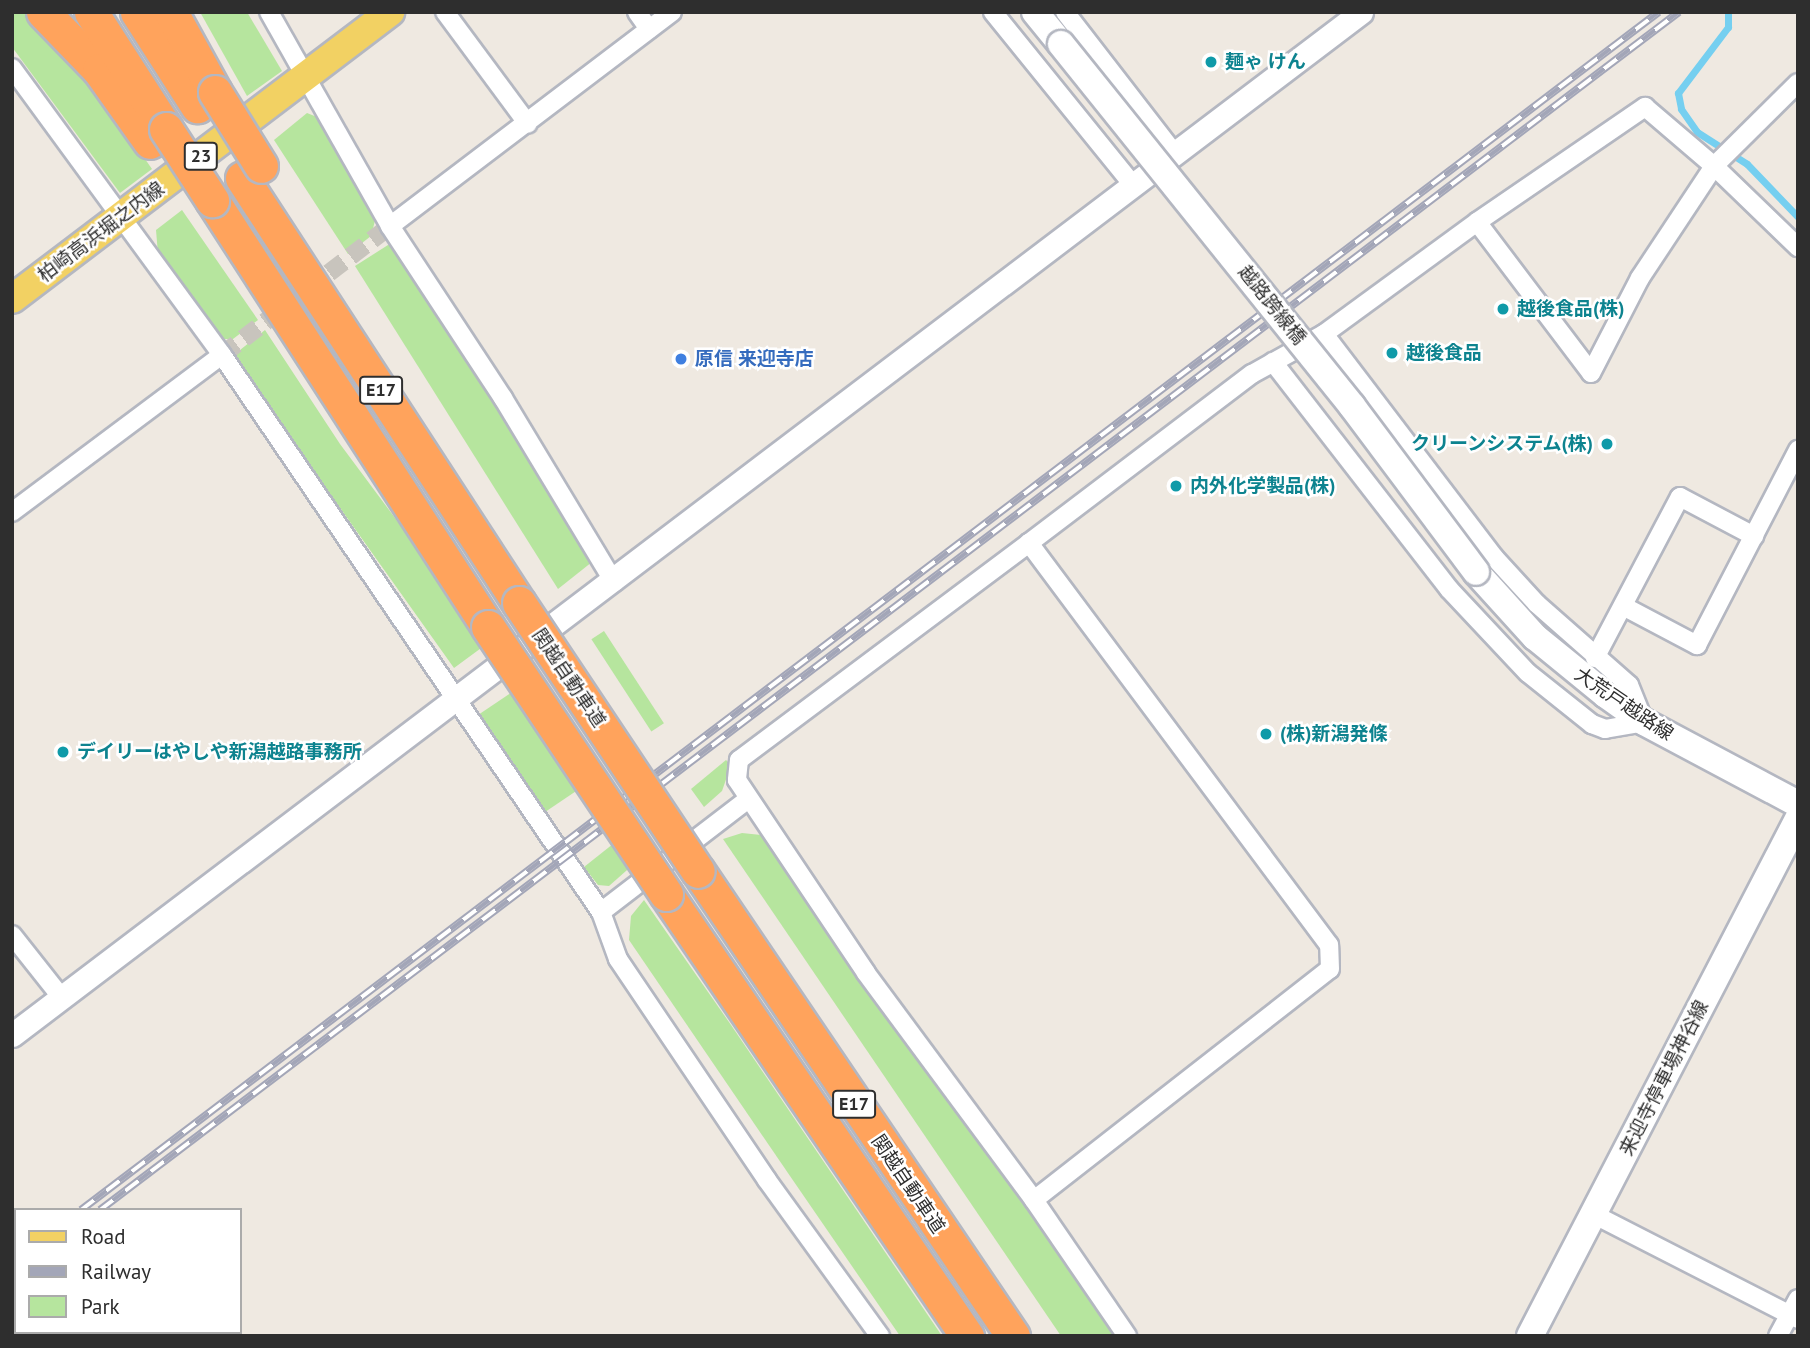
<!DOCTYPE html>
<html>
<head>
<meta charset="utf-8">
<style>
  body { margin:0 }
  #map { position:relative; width:1810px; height:1348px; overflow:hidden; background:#efe9e1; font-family:"PT Sans","Noto Sans JP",sans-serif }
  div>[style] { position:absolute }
  .green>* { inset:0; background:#b6e59e; transform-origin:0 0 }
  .stream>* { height:7px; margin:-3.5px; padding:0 3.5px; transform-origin:3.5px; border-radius:3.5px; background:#75cff0 }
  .minor-tunnel>* { height:18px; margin-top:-9px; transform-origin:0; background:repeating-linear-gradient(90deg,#c8c4bd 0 18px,transparent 0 27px) }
  .roads { filter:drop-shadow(2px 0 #b4b7c1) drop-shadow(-2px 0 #b4b7c1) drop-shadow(0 2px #b4b7c1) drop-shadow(0 -2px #b4b7c1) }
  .minor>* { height:18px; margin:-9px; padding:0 9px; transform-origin:9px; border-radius:9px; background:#fff }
  .tertiary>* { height:23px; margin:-11.5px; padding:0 11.5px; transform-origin:11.5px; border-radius:11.5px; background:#fff }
  .secondary>* { height:26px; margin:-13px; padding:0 13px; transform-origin:13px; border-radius:13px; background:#fff }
  .primary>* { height:28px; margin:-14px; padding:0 14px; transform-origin:14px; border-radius:14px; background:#f2d163 }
  .motorway>* { height:33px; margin:-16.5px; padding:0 16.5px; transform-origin:16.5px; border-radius:16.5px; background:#ffa35c }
  .rail>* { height:8px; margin-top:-4px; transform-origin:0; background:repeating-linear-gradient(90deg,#fff 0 16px,#a3a6b8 0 32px); box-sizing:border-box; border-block:2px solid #a3a6b8 }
  .bridges { filter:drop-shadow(2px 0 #b4b7c1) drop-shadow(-2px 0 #b4b7c1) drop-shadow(0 2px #b4b7c1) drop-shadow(0 -2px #b4b7c1) }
  .secondary-bridge>* { height:26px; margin:-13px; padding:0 13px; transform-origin:13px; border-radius:13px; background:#fff }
  .motorway-bridge>* { height:33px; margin:-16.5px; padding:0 16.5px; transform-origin:16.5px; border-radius:16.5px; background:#ffa35c }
  .dots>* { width:19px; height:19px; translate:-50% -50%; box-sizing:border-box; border:4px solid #fff; border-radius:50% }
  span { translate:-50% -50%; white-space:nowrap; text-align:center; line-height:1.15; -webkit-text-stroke:5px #fff; paint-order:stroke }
  .shield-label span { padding:2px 5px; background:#fff; border:2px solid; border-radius:5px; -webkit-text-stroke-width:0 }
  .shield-label { font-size:18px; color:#2e2e2e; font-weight:700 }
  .culture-label { font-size:19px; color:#0d838f; font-weight:700 }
  .left { translate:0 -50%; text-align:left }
  .right { translate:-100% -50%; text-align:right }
  .street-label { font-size:19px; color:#2e2e2e }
  .shop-label { font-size:19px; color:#366cbe; font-weight:700 }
  .frame { position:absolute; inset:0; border:14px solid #2e2e2e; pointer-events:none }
  .legend { position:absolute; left:14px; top:1208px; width:228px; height:126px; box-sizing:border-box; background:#fff; border:2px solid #ababab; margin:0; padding:9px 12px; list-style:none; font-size:21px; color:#2e2e2e }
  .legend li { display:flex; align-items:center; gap:14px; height:35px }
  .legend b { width:35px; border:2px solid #ababab }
</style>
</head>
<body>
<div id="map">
  <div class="green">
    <i style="clip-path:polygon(12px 12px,28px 12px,82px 69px,152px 169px,120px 193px,12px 47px)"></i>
    <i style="clip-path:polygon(200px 12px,247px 12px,282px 71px,247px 96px)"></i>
    <i style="clip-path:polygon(307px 113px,317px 117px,377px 213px,371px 236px,348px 254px,274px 140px)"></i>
    <i style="clip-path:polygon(182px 210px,258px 320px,233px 339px,219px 339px,158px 254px,156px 230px)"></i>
    <i style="clip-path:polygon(388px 245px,399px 247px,592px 562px,558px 589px,355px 266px)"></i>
    <i style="clip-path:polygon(265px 330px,340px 444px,488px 643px,454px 668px,239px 366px,235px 354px)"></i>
    <i style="left:604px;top:631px;width:110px;height:15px;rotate:57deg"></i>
    <i style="left:518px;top:688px;width:118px;height:46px;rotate:56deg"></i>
    <i style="clip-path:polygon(726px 760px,731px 765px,722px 791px,704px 807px,691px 789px)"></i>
    <i style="clip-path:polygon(742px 833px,761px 835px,775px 845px,1115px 1336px,1061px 1336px,723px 839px)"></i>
    <i style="clip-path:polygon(618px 840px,635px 863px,609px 886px,598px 885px,584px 867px)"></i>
    <i style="clip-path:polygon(644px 900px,731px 1025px,942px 1336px,900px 1336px,790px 1176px,629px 940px,631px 916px)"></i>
  </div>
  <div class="stream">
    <i style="left:1728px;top:12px;width:15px;rotate:90deg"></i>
    <i style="left:1728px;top:27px;width:83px;rotate:127.1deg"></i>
    <i style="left:1678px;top:93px;width:16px;rotate:79deg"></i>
    <i style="left:1681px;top:109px;width:28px;rotate:55deg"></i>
    <i style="left:1697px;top:132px;width:59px;rotate:32.6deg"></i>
    <i style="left:1747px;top:164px;width:74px;rotate:46.1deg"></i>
  </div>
  <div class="minor-tunnel">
    <i style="left:222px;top:355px;width:212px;rotate:-37.5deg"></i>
  </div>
  <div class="roads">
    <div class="minor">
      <i style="left:269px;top:12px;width:246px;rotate:60.5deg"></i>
      <i style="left:390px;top:226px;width:206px;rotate:56.7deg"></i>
      <i style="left:503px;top:398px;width:215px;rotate:58.9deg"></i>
      <i style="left:445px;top:12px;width:139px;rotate:53.5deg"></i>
      <i style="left:637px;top:12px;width:21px;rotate:55deg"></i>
      <i style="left:993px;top:12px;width:223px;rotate:51deg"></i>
      <i style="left:1065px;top:12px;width:178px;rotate:52.3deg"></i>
      <i style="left:12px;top:68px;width:356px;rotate:53.8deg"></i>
      <i style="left:222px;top:355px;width:674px;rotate:55.77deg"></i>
      <i style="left:601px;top:912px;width:50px;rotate:70.1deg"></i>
      <i style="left:618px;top:959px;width:267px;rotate:56deg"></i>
      <i style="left:767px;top:1180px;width:193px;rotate:54.1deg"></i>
      <i style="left:1477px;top:222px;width:189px;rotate:52.9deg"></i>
      <i style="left:1591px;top:373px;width:107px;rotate:-62.7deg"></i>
      <i style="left:1640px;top:278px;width:134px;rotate:-56.5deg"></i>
      <i style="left:1714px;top:166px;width:118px;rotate:-44.7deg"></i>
      <i style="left:390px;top:226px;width:354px;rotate:-37.2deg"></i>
      <i style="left:1273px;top:362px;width:287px;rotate:52.2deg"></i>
      <i style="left:1449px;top:589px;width:115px;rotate:46.8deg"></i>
      <i style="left:1528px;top:673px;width:82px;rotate:38.6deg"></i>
      <i style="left:1592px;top:724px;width:14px;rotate:21deg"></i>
      <i style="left:1605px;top:729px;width:40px;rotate:-10deg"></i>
      <i style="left:1644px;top:722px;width:40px;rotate:-112deg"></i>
      <i style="left:1629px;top:685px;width:123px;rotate:-138.6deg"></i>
      <i style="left:1537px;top:604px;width:64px;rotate:-132.5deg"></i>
      <i style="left:1494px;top:557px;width:280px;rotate:-127.3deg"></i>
      <i style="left:12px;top:512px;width:262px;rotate:-36.8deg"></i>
      <i style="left:1029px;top:543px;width:362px;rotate:143.2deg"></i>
      <i style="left:739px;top:760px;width:20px;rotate:96deg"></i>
      <i style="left:737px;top:780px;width:232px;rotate:56.2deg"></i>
      <i style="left:866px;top:973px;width:282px;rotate:53.5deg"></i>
      <i style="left:1034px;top:1200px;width:165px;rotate:55.6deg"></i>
      <i style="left:1623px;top:606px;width:84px;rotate:27.8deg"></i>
      <i style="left:1697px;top:645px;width:220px;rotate:-62.6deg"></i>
      <i style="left:1595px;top:658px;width:182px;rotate:-62.2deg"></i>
      <i style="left:1680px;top:497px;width:84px;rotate:27.8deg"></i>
      <i style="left:601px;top:912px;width:185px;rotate:-37.5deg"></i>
      <i style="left:12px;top:935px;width:80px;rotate:51.6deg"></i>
      <i style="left:1034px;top:1200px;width:375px;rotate:-38deg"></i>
      <i style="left:1330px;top:969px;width:24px;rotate:-92deg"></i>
      <i style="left:1329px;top:945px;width:502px;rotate:-126.73deg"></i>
      <i style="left:1029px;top:543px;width:280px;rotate:-37.2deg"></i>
      <i style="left:1252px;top:374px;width:82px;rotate:-29.1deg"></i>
      <i style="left:1324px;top:334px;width:190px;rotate:-36.2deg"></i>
      <i style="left:1477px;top:222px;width:204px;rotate:-34.4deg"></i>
      <i style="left:1645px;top:107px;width:91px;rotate:40.5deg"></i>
      <i style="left:1714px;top:166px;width:117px;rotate:44deg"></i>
      <i style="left:1593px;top:1214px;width:230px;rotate:27.1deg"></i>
      <i style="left:1778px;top:1336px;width:42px;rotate:-61.6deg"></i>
    </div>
    <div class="tertiary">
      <i style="left:12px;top:1035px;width:1693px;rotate:-37.17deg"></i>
    </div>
    <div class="secondary">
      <i style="left:1035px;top:12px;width:41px;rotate:50.9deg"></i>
      <i style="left:1476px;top:572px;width:88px;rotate:47.8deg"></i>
      <i style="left:1535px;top:637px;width:92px;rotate:39.2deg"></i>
      <i style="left:1606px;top:695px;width:47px;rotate:35.4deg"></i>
      <i style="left:1644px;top:722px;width:174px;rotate:28deg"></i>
      <i style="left:1530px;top:1336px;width:582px;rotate:-62.6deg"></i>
    </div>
    <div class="primary">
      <i style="left:12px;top:299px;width:475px;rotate:-37.2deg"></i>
    </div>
    <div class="motorway">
      <i style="left:43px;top:12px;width:81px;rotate:46deg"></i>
      <i style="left:99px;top:70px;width:88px;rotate:54.7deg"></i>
      <i style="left:91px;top:12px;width:139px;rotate:57.3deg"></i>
      <i style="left:137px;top:12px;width:112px;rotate:57.4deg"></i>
      <i style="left:171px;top:12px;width:91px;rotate:61.2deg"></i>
      <i style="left:242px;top:178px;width:507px;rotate:56.91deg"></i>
      <i style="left:212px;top:200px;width:508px;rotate:57.12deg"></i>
      <i style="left:698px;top:871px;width:562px;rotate:55.89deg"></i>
      <i style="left:666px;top:894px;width:535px;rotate:55.75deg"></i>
    </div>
  </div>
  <div class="rail">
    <i style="left:81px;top:1210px;width:1981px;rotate:-37.21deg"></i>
    <i style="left:100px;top:1210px;width:1982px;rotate:-37.19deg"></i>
    <i style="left:12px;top:1262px;width:5px;rotate:-37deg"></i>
    <i style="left:12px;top:1276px;width:5px;rotate:-37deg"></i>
  </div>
  <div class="bridges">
    <div class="secondary-bridge">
      <i style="left:1061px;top:44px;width:464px;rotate:51.2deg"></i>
      <i style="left:1352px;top:406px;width:207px;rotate:53.2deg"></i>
    </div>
    <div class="motorway-bridge">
      <i style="left:215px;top:92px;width:87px;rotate:58.1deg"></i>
      <i style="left:166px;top:129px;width:85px;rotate:57.1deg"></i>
      <i style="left:519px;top:603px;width:322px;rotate:56.3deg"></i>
      <i style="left:488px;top:627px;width:321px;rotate:56.3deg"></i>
    </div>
  </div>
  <div class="dots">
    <i style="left:1211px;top:62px;background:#0f9aa8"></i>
    <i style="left:1503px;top:309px;background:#0f9aa8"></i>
    <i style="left:1392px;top:353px;background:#0f9aa8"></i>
    <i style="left:681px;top:359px;background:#3f7fe0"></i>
    <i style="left:1607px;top:444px;background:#0f9aa8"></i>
    <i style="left:1176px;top:486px;background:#0f9aa8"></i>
    <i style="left:1266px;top:734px;background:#0f9aa8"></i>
    <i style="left:63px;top:752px;background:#0f9aa8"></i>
  </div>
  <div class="shield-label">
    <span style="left:201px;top:156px">23</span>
    <span style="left:381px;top:390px">E17</span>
    <span style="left:854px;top:1104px">E17</span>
  </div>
  <div class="culture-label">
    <span class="left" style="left:1225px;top:62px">麺ゃ けん</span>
    <span class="left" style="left:1517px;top:309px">越後食品(株)</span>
    <span class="left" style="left:1406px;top:353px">越後食品</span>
    <span class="right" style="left:1593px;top:444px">クリーンシステム(株)</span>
    <span class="left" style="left:1190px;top:486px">内外化学製品(株)</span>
    <span class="left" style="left:1280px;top:734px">(株)新潟発條</span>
    <span class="left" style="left:77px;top:752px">デイリーはやしや新潟越路事務所</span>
  </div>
  <div class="street-label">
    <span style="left:101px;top:232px;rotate:-37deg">柏崎高浜堀之内線</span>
    <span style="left:1272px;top:305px;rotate:51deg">越路跨線橋</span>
    <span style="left:569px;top:678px;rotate:56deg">関越自動車道</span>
    <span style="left:1624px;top:704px;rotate:34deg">大荒戸越路線</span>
    <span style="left:1664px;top:1078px;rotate:-63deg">来迎寺停車場神谷線</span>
    <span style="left:908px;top:1184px;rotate:56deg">関越自動車道</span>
  </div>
  <div class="shop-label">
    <span class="left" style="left:695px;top:359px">原信 来迎寺店</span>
  </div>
  <div class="frame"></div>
  <ul class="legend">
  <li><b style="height:9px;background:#f2d163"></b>Road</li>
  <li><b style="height:9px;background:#a3a6b8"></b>Railway</li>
  <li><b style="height:19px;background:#b6e59e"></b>Park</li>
  </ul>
</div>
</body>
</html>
